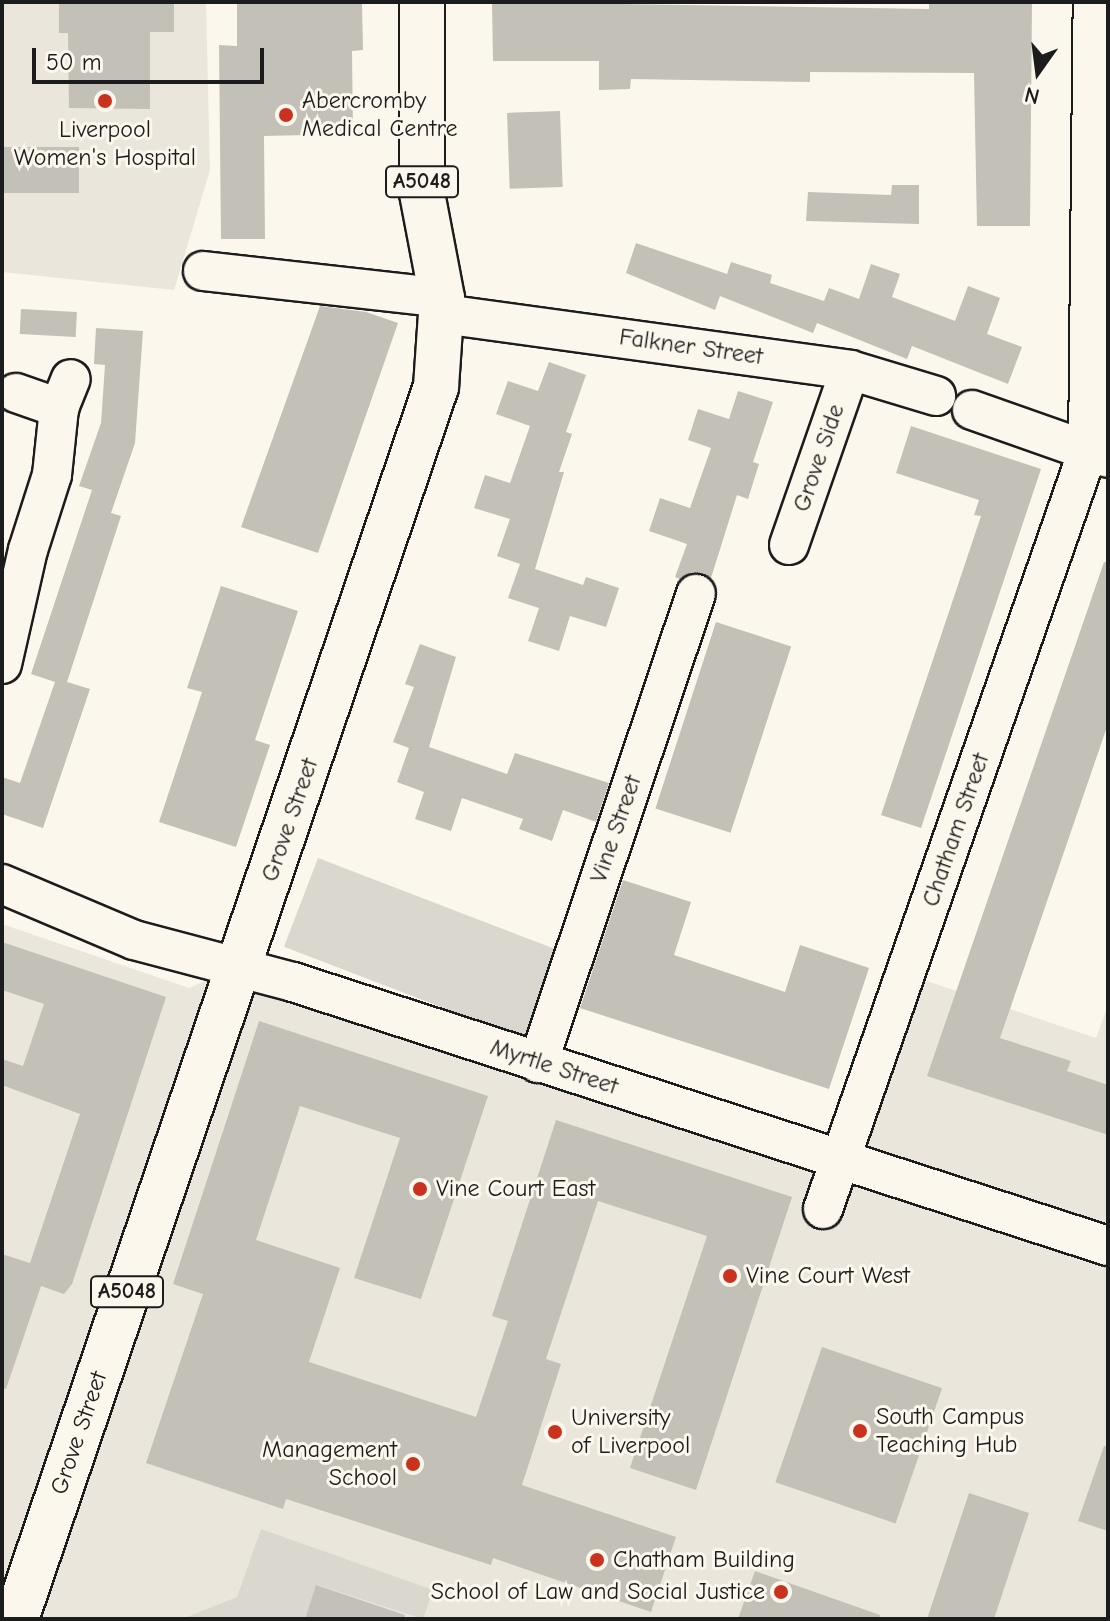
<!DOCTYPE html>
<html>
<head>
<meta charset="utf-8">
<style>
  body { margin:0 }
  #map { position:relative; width:1110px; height:1621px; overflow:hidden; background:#fbf7ec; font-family:"Comic Neue",sans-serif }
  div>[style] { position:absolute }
  .built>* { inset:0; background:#eae6dc }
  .green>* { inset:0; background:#dad7ce; transform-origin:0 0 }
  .building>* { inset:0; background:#c3c0b8; transform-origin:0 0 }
  .roads { filter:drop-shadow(2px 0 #1c1c1c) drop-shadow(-2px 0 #1c1c1c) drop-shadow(0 2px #1c1c1c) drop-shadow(0 -2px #1c1c1c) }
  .minor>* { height:38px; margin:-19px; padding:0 19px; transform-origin:19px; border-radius:19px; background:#fbf7ec }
  .major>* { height:44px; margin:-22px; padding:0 22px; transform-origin:22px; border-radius:22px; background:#fbf7ec }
  .dots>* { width:22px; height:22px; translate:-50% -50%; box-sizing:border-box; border:4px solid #fbf7ec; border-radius:50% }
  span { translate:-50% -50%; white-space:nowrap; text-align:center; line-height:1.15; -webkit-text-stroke:6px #fbf7ec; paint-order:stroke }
  .shield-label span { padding:2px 6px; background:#fbf7ec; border:2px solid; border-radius:6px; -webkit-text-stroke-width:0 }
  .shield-label { font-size:22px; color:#1c1c1c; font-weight:700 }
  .poi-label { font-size:24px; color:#1c1c1c }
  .left { translate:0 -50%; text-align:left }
  .right { translate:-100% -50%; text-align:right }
  .street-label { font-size:24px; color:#1c1c1c }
  .frame { position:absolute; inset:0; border:4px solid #1c1c1c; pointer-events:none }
  .north { position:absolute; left:998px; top:32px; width:80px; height:80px; -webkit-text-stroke:6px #fbf7ec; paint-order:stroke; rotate:194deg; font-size:22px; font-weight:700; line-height:32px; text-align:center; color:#1c1c1c }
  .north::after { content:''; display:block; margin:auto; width:28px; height:36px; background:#1c1c1c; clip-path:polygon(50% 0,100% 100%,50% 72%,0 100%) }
  .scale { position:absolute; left:32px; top:48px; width:232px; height:36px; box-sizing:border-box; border:4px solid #1c1c1c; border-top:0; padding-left:10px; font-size:24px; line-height:28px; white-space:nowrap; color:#1c1c1c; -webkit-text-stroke:6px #fbf7ec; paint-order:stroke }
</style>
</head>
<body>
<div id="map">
  <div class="built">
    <i style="clip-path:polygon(2px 2px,206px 2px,210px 170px,174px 290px,2px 272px)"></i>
    <i style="clip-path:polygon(2px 924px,189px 988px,240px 966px,841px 1157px,906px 974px,1096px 1038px,1108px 1005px,1108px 1619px,2px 1619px)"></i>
  </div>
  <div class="green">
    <i style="left:318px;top:858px;width:257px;height:95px;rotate:21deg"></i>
    <i style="clip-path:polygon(261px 1529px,433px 1590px,423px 1619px,317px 1585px,305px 1619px,182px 1619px,237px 1597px)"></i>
  </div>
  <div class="building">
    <i style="clip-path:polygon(59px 2px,174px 2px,174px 32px,150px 32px,150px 109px,69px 108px,68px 33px,59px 33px)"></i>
    <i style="clip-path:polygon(237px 2px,362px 2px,363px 50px,352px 51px,353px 134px,264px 136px,265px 239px,221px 239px,219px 45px,237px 46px)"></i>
    <i style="clip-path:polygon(492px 2px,929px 9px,929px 2px,1032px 2px,1030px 226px,977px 226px,974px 73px,810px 72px,810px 82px,631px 79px,630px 89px,599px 90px,599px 61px,493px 61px)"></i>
    <i style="left:560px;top:111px;width:76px;height:53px;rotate:88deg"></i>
    <i style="left:2px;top:147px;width:77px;height:46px"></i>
    <i style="clip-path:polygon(892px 185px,919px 185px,919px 224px,806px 221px,808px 192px,891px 195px)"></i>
    <i style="clip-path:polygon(636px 243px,727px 274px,731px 262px,772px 275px,770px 283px,824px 301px,829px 288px,859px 299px,871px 264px,900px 274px,892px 297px,955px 321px,968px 286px,1000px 298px,987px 334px,1022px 347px,1008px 384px,912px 346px,907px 359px,817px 323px,813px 333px,720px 296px,715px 310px,626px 273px)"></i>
    <i style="clip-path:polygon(320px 306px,366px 312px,398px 323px,318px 553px,241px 527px)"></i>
    <i style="left:21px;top:309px;width:56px;height:25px;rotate:3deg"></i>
    <i style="clip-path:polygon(96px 328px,143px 331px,135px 443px,111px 513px,121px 516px,67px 682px,90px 689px,43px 828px,2px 814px,2px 777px,20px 783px,55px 682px,31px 674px,92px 490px,79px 486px,101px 423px,105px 365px,94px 364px)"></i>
    <i style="clip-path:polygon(549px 362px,586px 375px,566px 432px,572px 434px,559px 472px,564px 472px,535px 569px,583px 585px,586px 577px,619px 588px,606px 627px,570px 616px,559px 651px,528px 641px,539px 608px,508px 598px,520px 564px,497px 556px,510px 519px,474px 508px,485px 475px,510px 483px,530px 426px,496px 414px,508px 381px,538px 391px)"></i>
    <i style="clip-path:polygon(738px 391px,773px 402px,753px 462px,759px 464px,748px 499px,737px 495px,711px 578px,692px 572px,680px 579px,675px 577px,687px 544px,649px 531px,660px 498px,690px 508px,711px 448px,688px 440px,698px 409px,729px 419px)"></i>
    <i style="clip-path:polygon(911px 426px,1041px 469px,921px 828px,881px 815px,981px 516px,974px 515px,979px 500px,896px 473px)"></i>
    <i style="clip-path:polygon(1104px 562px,1108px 563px,1108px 724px,1000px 1038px,1071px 1061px,1067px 1071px,1108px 1085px,1108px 1135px,927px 1076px)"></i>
    <i style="clip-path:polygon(221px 586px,298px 611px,255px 740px,270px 745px,236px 847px,159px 822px,202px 692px,187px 688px)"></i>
    <i style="left:716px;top:622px;width:79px;height:196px;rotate:18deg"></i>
    <i style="clip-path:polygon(420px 644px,456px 657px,429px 747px,507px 774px,515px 753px,609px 783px,596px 822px,563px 810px,552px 841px,519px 829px,523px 819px,462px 798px,451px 831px,415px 819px,424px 792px,397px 782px,409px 748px,393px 742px,414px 687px,405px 684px)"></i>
    <i style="clip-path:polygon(623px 880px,691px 902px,674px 955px,785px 992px,800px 945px,869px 968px,829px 1089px,580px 1008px)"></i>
    <i style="clip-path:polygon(2px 942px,166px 997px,72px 1284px,64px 1294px,41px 1286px,6px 1389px,2px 1388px,2px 1254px,30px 1263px,80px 1114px,2px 1085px,2px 1059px,23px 1066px,44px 1004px,2px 990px)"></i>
    <i style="clip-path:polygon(259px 1021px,488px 1096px,421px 1299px,354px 1278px,400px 1138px,300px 1106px,256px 1240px,340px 1268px,309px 1362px,476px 1417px,508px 1321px,492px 1316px,556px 1120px,792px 1197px,696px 1490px,630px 1468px,707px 1236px,598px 1201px,546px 1359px,561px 1364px,522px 1485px,676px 1537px,651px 1612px,493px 1558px,491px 1565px,286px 1499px,283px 1509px,146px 1463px,203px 1294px,173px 1284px)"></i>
    <i style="left:822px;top:1347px;width:127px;height:143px;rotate:19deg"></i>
    <i style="clip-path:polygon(1104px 1446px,1108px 1447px,1108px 1531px,1078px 1521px)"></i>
    <i style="clip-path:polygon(969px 1493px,1029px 1513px,994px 1619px,927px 1619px)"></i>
    <i style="clip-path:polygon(755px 1571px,880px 1615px,879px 1619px,738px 1619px)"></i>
    <i style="clip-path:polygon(316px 1585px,405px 1615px,404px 1619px,305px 1619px)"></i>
  </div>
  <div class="roads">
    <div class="minor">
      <i style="left:203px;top:271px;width:241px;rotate:6.4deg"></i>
      <i style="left:443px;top:314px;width:411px;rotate:7.8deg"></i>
      <i style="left:850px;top:370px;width:90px;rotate:16.8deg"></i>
      <i style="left:16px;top:393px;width:46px;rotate:19.2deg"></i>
      <i style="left:972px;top:410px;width:144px;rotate:19.4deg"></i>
      <i style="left:789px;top:545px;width:185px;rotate:-70.8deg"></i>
      <i style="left:2px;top:664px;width:117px;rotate:-77.2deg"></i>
      <i style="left:28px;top:550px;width:79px;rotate:-72.3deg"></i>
      <i style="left:52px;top:475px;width:67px;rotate:-84deg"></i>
      <i style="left:59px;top:408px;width:31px;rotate:-68deg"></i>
      <i style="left:2px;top:884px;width:143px;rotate:23deg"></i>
      <i style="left:134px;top:940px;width:164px;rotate:14.8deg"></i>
      <i style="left:293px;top:982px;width:857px;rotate:17.95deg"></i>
      <i style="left:538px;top:1063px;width:495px;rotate:-71.4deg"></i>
      <i style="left:823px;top:1209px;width:803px;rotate:-70.73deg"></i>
      <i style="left:1088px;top:451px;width:449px;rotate:-89.4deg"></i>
    </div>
    <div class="major">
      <i style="left:16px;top:1619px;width:1302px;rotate:-71.18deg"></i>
      <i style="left:436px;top:387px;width:89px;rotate:-86.1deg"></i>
      <i style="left:442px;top:298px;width:107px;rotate:-100.8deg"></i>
      <i style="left:422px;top:193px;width:191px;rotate:-90deg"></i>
    </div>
  </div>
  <div class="dots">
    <i style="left:105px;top:101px;background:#c8321e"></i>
    <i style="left:286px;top:115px;background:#c8321e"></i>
    <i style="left:420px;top:1189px;background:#c8321e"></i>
    <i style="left:730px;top:1276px;background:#c8321e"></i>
    <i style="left:860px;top:1431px;background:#c8321e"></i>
    <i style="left:555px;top:1432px;background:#c8321e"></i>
    <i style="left:413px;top:1464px;background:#c8321e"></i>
    <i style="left:597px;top:1560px;background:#c8321e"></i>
    <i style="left:781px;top:1592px;background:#c8321e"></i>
  </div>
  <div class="shield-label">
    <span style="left:422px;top:182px">A5048</span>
    <span style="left:127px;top:1292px">A5048</span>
  </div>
  <div class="poi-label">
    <span class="left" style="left:302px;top:115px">Abercromby<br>Medical Centre</span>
    <span style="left:105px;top:144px">Liverpool<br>Women's Hospital</span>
    <span class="left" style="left:436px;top:1189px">Vine Court East</span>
    <span class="left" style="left:746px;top:1276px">Vine Court West</span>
    <span class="left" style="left:876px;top:1431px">South Campus<br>Teaching Hub</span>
    <span class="left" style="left:571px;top:1432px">University<br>of Liverpool</span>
    <span class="right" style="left:397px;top:1464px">Management<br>School</span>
    <span class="left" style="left:613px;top:1560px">Chatham Building</span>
    <span class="right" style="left:765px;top:1592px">School of Law and Social Justice</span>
  </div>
  <div class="street-label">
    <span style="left:691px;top:347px;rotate:8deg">Falkner Street</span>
    <span style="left:819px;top:458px;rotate:-71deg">Grove Side</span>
    <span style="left:290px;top:820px;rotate:-71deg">Grove Street</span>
    <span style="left:616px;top:829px;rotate:-71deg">Vine Street</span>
    <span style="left:956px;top:830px;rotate:-71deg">Chatham Street</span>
    <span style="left:554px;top:1067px;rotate:18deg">Myrtle Street</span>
    <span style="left:79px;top:1433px;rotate:-71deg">Grove Street</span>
  </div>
  <div class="frame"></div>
  <div class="north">N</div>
  <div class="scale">50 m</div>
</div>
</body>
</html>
